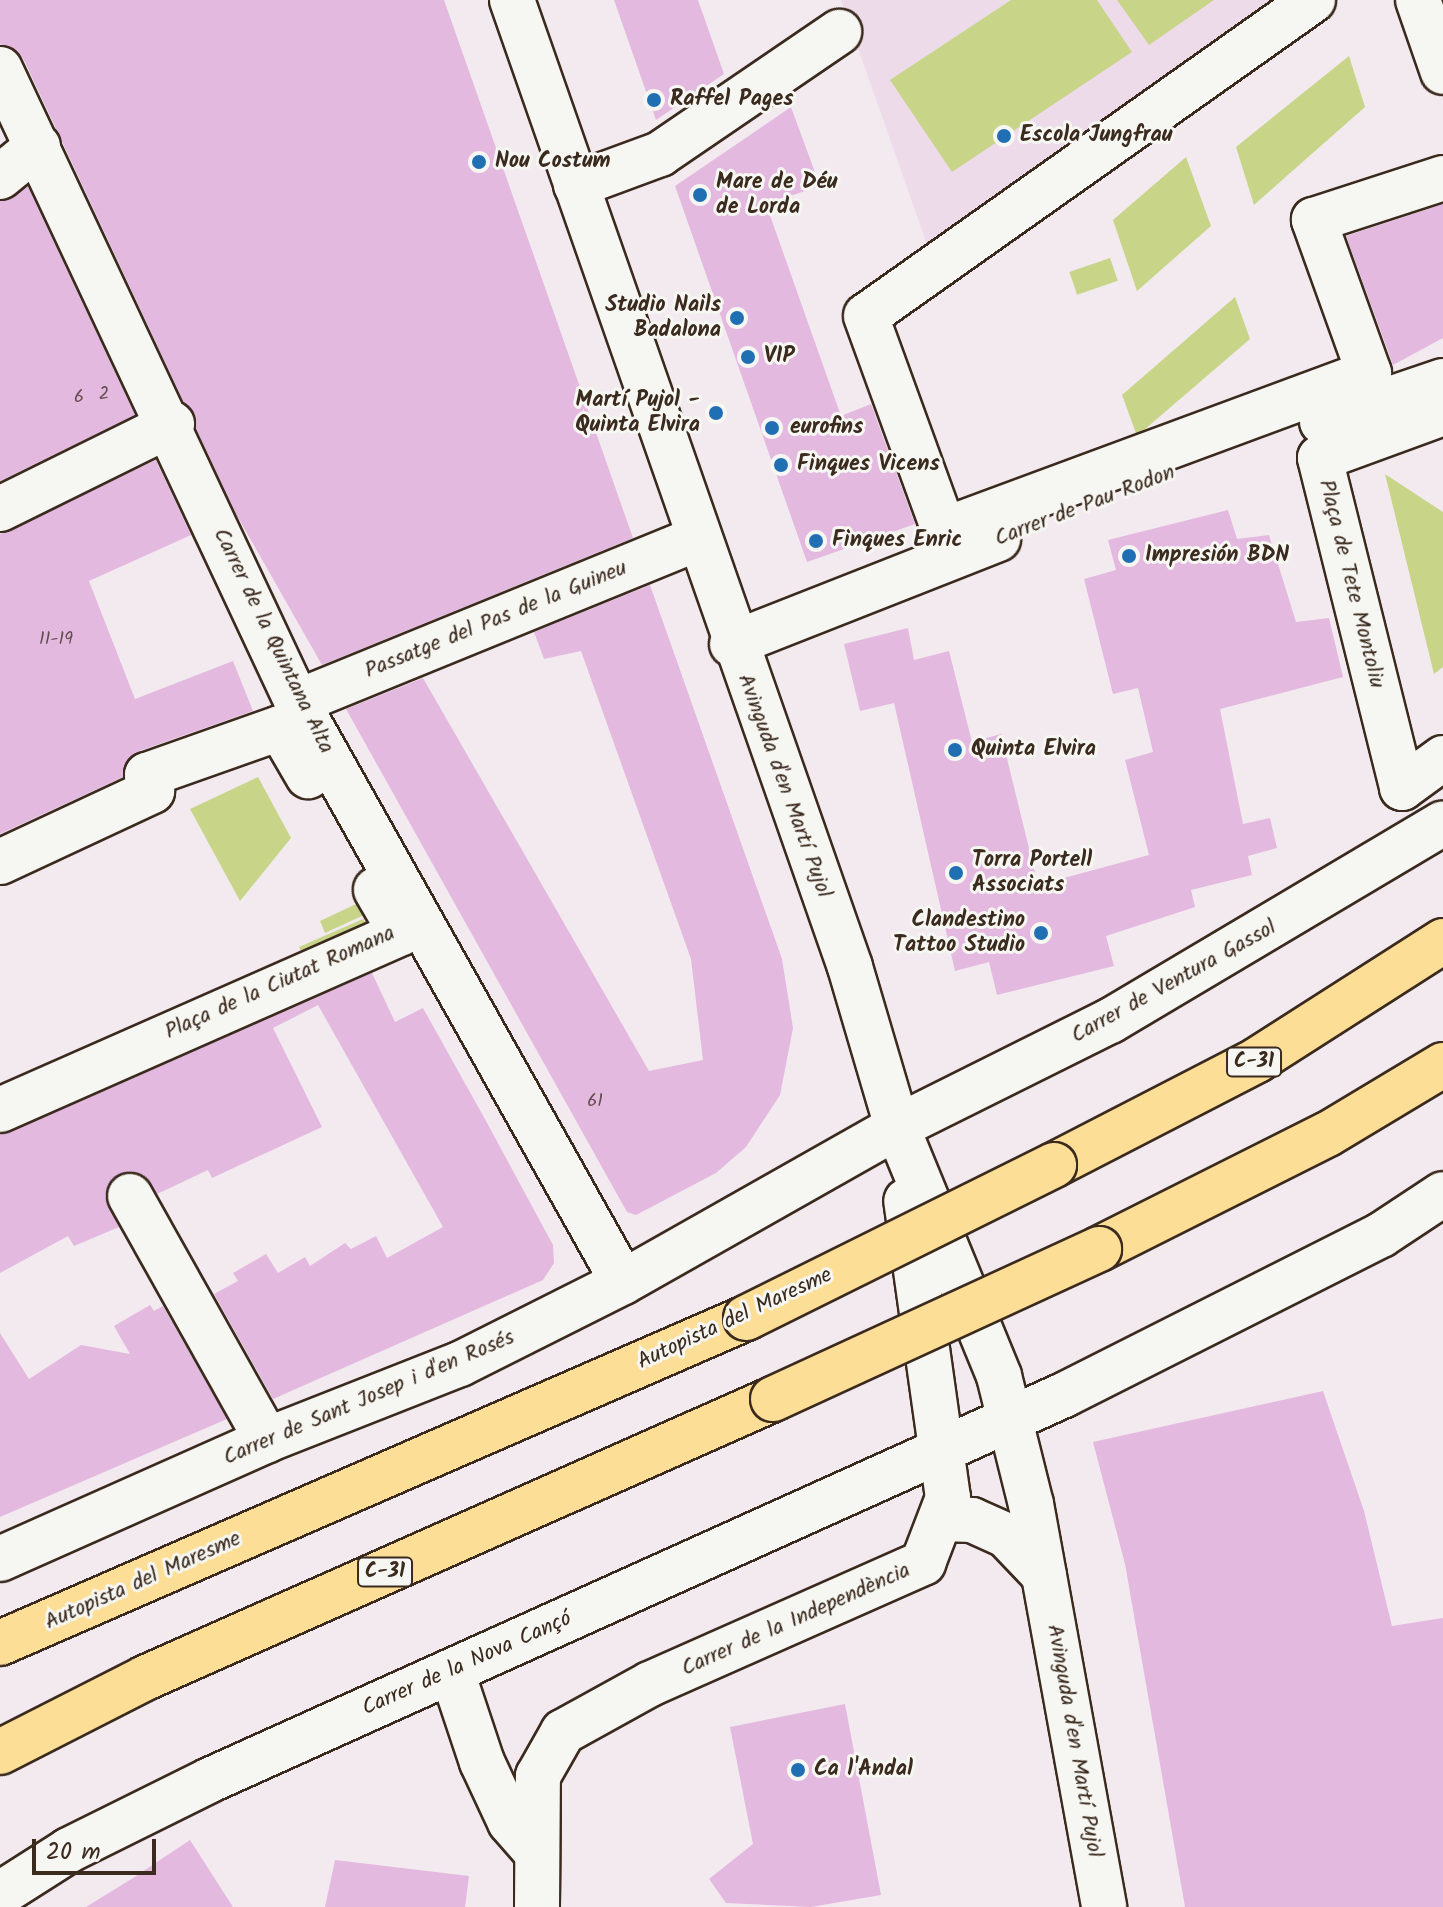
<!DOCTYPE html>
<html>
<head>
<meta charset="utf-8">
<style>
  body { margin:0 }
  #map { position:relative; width:1443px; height:1907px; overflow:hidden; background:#f2eaee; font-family:Kalam,sans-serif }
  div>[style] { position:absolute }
  .built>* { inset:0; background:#eedbea }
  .green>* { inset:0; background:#c8d589; transform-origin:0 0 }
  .building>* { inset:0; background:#e4b9e0 }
  .roads { filter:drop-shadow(2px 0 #3b2a1e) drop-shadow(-2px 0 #3b2a1e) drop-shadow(0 2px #3b2a1e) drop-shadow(0 -2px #3b2a1e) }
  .minor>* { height:44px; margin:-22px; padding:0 22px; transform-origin:22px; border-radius:22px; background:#f6f6f2 }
  .highway>* { height:44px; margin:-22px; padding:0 22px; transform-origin:22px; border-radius:22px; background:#fdde96 }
  .bridges { filter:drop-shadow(2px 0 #3b2a1e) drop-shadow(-2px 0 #3b2a1e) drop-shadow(0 2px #3b2a1e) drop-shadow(0 -2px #3b2a1e) }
  .highway-bridge>* { height:44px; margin:-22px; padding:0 22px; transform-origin:22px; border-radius:22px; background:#fdde96 }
  .dots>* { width:22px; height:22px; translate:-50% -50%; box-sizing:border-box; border:4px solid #f6f6f2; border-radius:50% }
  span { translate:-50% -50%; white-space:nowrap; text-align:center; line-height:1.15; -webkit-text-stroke:6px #f6f6f2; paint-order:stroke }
  .number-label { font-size:18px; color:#654e4e }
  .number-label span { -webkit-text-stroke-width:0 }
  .shield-label span { padding:2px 6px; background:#f6f6f2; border:2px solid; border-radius:6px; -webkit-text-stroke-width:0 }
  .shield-label { font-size:20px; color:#3b2a1e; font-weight:700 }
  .poi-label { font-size:22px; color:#3b2a1e; font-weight:700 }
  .left { translate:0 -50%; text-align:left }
  .right { translate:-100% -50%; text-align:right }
  .street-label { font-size:22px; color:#3b2a1e }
  .scale { position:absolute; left:32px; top:1839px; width:124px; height:36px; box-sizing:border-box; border:4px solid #3b2a1e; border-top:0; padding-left:10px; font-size:24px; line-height:28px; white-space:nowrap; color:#3b2a1e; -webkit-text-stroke:6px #f6f6f2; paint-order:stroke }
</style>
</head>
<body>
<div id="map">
  <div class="built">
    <i style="clip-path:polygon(841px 0,1302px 0,935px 267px)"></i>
  </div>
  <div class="green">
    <i style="clip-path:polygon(1011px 0,1097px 0,1132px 52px,952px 172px,890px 80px)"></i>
    <i style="clip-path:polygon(1117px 0,1214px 0,1149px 45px)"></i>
    <i style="clip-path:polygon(1349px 56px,1365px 107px,1254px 205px,1236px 147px)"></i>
    <i style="clip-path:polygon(1186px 157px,1211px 226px,1137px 291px,1113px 220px)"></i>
    <i style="left:1110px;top:258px;width:24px;height:43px;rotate:71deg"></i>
    <i style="clip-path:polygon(1235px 297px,1250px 339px,1137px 436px,1122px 395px)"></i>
    <i style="clip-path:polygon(1385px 474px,1443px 512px,1443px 667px,1434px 674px)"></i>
    <i style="clip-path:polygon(258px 777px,291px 838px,240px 901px,190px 809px)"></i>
    <i style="clip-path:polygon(371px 897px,380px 943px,364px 915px,325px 933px,320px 921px)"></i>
    <i style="clip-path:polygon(363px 919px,370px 929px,305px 959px,299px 947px)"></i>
  </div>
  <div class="building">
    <i style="clip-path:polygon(0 0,444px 0,633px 538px,322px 665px,236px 514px,23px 58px,0 44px)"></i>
    <i style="clip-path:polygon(614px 0,698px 0,724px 74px,656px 120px)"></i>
    <i style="clip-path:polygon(791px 107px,820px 186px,766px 204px,841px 416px,871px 404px,915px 524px,807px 562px,675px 186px)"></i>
    <i style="clip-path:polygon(28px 187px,135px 415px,0 481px,0 201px)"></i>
    <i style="clip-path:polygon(1443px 204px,1443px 338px,1393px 365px,1346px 236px)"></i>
    <i style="clip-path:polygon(156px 460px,191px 535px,89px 581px,135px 699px,233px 661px,253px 711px,139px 751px,123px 777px,0 834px,0 534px)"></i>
    <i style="clip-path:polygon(1228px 510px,1237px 539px,1269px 535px,1296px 622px,1329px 618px,1343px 677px,1220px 709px,1243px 824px,1270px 818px,1277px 848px,1248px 856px,1252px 875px,1191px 890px,1195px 907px,1106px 936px,1114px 966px,997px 995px,989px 962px,955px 971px,894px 703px,860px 711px,844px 644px,908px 628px,914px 660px,949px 651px,972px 742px,1001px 734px,1038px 885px,1149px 855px,1125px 760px,1153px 752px,1138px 688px,1113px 694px,1084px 579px,1116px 570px,1108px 540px)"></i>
    <i style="clip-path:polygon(650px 585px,782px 959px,793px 1028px,780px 1095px,746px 1147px,716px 1173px,636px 1215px,627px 1212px,346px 709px,423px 678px,649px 1071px,703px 1060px,691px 959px,581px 651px,544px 659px,534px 632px)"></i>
    <i style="clip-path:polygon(372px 973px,395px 1022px,423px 1008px,486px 1121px,553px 1245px,554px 1263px,543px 1280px,273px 1399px,214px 1294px,238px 1281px,233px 1273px,266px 1254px,278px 1273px,305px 1257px,310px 1266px,345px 1243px,351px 1249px,376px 1236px,387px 1258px,443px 1227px,318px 1005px,273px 1028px,322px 1127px,212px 1178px,208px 1170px,157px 1194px,142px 1174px,118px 1174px,105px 1196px,119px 1227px,74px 1246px,68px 1236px,0 1273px,0 1135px)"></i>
    <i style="clip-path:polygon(150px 1305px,154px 1311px,163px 1306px,227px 1419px,0 1517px,0 1333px,29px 1379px,81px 1345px,130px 1354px,114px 1326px)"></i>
    <i style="clip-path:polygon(1323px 1391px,1364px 1511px,1392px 1626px,1443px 1618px,1443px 1907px,1185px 1907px,1125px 1564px,1093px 1442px)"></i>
    <i style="clip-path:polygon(845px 1704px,881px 1895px,811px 1907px,726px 1903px,709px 1879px,753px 1844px,730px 1727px)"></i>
    <i style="clip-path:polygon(190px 1840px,233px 1907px,86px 1907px,133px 1878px)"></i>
    <i style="clip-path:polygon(335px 1860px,469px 1876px,465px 1907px,325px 1907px)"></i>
  </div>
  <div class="roads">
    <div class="minor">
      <i style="left:512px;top:0;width:1024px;rotate:70.73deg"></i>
      <i style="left:850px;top:967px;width:167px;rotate:73.6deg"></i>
      <i style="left:897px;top:1127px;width:269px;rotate:67.7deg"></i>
      <i style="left:999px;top:1376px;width:132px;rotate:76deg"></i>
      <i style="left:1031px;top:1504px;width:410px;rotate:79.7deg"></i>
      <i style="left:1313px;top:0;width:547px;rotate:144.74deg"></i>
      <i style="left:866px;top:316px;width:228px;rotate:70deg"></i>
      <i style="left:944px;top:530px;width:453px;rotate:-20.3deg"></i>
      <i style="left:1369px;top:373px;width:163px;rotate:-109.8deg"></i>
      <i style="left:1314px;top:220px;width:136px;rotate:-18deg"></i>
      <i style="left:1418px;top:0;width:76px;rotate:70.9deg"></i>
      <i style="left:0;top:69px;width:699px;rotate:64.86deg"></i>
      <i style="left:297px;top:702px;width:665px;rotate:60.66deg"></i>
      <i style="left:0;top:177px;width:49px;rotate:-39.2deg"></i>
      <i style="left:576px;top:185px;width:90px;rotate:-20.3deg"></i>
      <i style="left:660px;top:154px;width:217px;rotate:-34.3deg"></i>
      <i style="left:1443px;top:413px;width:131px;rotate:159.9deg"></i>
      <i style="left:1320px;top:458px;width:340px;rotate:76deg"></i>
      <i style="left:1402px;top:788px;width:51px;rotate:-36.2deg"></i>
      <i style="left:1322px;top:422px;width:128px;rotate:-18.7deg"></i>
      <i style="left:0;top:509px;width:192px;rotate:-26.3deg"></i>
      <i style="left:732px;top:644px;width:286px;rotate:-21.5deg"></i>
      <i style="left:297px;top:702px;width:431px;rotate:-22.2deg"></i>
      <i style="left:0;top:862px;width:168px;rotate:-25deg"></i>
      <i style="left:152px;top:791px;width:17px;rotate:-107deg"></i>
      <i style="left:147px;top:775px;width:141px;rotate:-19.5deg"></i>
      <i style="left:280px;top:728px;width:56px;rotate:59.7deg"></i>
      <i style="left:0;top:1110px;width:438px;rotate:-23.8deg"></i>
      <i style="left:401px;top:933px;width:50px;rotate:-120.2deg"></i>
      <i style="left:130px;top:1196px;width:280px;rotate:60.7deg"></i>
      <i style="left:943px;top:1519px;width:29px;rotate:2deg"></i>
      <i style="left:972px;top:1520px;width:37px;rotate:24deg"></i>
      <i style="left:1006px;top:1535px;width:55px;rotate:46.5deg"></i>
      <i style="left:0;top:1559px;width:292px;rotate:-24deg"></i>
      <i style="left:267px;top:1440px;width:207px;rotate:-21.5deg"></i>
      <i style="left:460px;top:1364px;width:182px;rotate:-26.7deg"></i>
      <i style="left:623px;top:1282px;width:315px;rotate:-29.5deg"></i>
      <i style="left:897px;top:1127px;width:238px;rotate:-26.5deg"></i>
      <i style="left:1110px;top:1021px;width:387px;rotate:-30.7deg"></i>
      <i style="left:452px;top:1672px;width:95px;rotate:71.6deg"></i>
      <i style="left:482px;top:1762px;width:66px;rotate:65deg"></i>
      <i style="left:510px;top:1822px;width:37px;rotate:49deg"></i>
      <i style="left:0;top:1894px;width:82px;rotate:-32.5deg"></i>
      <i style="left:69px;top:1850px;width:157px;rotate:-26.4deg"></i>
      <i style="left:210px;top:1780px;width:937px;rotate:-24.27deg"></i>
      <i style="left:1064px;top:1395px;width:355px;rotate:-26.8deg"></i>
      <i style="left:1381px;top:1235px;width:74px;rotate:-33.5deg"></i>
      <i style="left:537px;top:1907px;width:131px;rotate:-89.6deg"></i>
      <i style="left:538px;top:1776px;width:51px;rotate:-60.4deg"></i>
      <i style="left:563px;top:1732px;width:99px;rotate:-28.9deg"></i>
      <i style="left:650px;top:1684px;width:299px;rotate:-23.9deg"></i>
      <i style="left:923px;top:1563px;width:70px;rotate:-69deg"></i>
      <i style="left:948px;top:1498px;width:300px;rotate:-98deg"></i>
    </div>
    <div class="highway">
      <i style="left:1054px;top:1165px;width:229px;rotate:-27.3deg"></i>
      <i style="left:1257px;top:1060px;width:221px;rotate:-32.6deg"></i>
      <i style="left:1099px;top:1249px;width:256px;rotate:-26.7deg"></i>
      <i style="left:1328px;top:1134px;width:134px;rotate:-31deg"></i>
      <i style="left:0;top:1643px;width:814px;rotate:-23.54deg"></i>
      <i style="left:0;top:1752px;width:163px;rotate:-27deg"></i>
      <i style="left:145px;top:1678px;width:687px;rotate:-23.95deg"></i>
    </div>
  </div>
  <div class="bridges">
    <div class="highway-bridge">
      <i style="left:746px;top:1318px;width:344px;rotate:-26.4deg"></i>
      <i style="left:773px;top:1399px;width:359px;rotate:-24.7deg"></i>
    </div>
  </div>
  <div class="dots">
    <i style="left:654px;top:100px;background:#1f6fb2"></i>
    <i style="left:1004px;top:136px;background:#1f6fb2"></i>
    <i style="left:479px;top:162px;background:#1f6fb2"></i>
    <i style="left:700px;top:195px;background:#1f6fb2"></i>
    <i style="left:737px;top:318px;background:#1f6fb2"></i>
    <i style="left:748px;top:357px;background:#1f6fb2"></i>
    <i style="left:716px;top:413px;background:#1f6fb2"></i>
    <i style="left:772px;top:428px;background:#1f6fb2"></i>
    <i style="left:781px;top:465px;background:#1f6fb2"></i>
    <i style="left:816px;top:541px;background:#1f6fb2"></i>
    <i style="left:1129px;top:556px;background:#1f6fb2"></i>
    <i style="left:955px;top:750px;background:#1f6fb2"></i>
    <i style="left:956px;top:873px;background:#1f6fb2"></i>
    <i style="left:1041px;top:933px;background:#1f6fb2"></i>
    <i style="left:798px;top:1770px;background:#1f6fb2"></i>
  </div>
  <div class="number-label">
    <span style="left:104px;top:395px">2</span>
    <span style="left:79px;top:398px">6</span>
    <span style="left:56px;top:640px">11-19</span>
    <span style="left:595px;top:1102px">61</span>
  </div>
  <div class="shield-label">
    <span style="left:1254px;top:1062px">C-31</span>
    <span style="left:385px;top:1572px">C-31</span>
  </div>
  <div class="poi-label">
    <span class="left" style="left:670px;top:100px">Raffel Pages</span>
    <span class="left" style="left:1020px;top:136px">Escola Jungfrau</span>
    <span class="left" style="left:495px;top:162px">Nou Costum</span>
    <span class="left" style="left:716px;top:195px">Mare de Déu<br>de Lorda</span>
    <span class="right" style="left:721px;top:318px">Studio Nails<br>Badalona</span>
    <span class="left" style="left:764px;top:357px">VIP</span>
    <span class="right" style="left:700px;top:413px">Martí Pujol -<br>Quinta Elvira</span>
    <span class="left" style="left:790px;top:428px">eurofins</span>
    <span class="left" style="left:797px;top:465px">Finques Vicens</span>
    <span class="left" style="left:832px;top:541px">Finques Enric</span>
    <span class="left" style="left:1145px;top:556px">Impresión BDN</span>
    <span class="left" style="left:971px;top:750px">Quinta Elvira</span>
    <span class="left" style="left:972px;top:873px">Torra Portell<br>Associats</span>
    <span class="right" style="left:1025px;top:933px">Clandestino<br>Tattoo Studio</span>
    <span class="left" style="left:814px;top:1770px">Ca l'Andal</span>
  </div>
  <div class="street-label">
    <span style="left:1085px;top:506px;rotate:-21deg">Carrer de Pau Rodon</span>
    <span style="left:1351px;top:584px;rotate:76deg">Plaça de Tete Montoliu</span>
    <span style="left:496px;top:620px;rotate:-22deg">Passatge del Pas de la Guineu</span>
    <span style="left:273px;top:641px;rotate:64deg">Carrer de la Quintana Alta</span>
    <span style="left:784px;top:786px;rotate:70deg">Avinguda d'en Martí Pujol</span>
    <span style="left:1174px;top:982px;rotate:-29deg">Carrer de Ventura Gassol</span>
    <span style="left:280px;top:983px;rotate:-24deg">Plaça de la Ciutat Romana</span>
    <span style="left:735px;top:1319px;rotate:-25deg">Autopista del Maresme</span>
    <span style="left:369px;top:1398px;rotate:-23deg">Carrer de Sant Josep i d'en Rosés</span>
    <span style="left:143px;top:1581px;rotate:-24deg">Autopista del Maresme</span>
    <span style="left:796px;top:1620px;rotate:-24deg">Carrer de la Independència</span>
    <span style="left:467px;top:1664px;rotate:-24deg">Carrer de la Nova Cançó</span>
    <span style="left:1074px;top:1741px;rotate:80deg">Avinguda d'en Martí Pujol</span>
  </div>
  <div class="scale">20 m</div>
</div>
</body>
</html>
